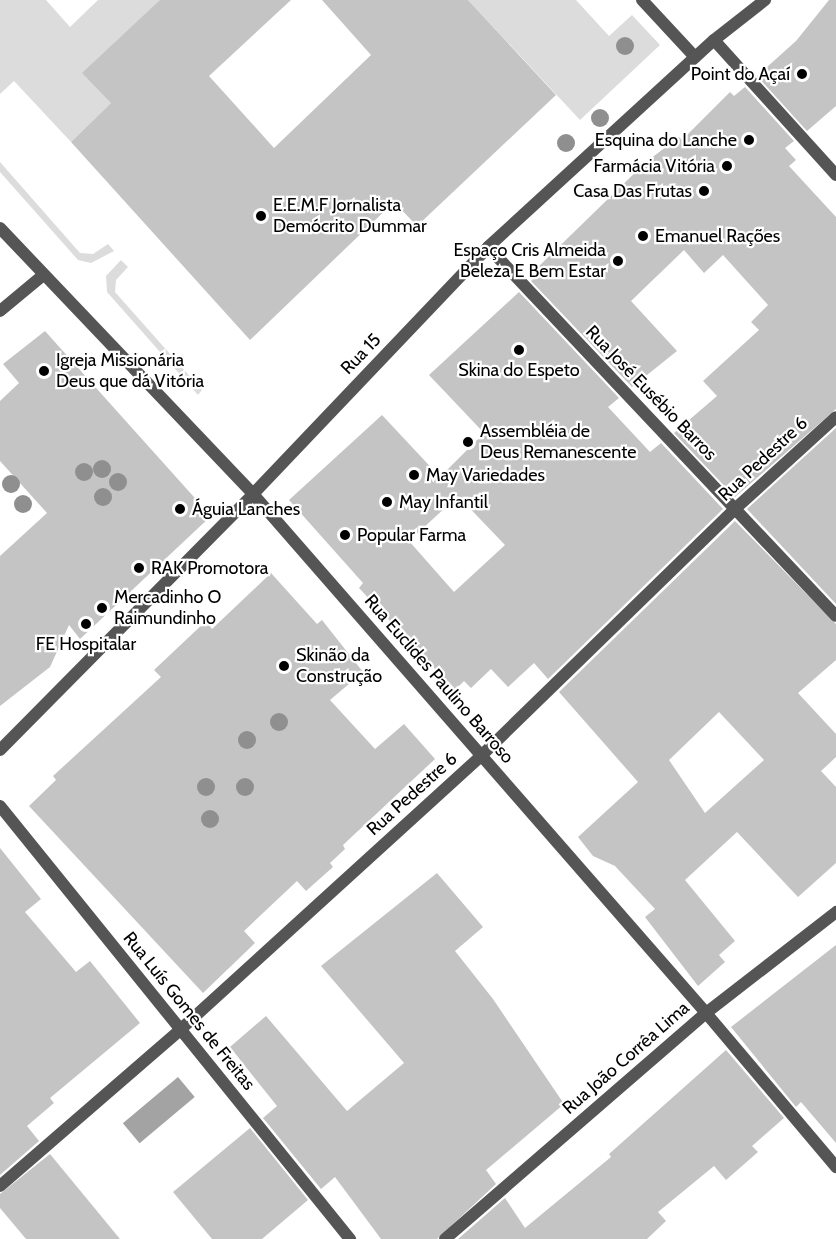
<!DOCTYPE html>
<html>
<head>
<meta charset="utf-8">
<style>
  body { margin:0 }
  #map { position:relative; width:836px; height:1239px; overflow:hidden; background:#fff; font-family:Cabin,sans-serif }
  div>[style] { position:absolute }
  .green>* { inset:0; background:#dcdcdc }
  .water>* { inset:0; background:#a3a3a3; transform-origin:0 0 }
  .building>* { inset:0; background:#c4c4c4 }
  .lane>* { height:12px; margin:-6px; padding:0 6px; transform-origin:6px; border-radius:6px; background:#555 }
  .street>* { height:12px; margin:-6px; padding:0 6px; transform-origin:6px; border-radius:6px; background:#555 }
  .trees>* { width:18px; height:18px; margin:-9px; border-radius:50%; background:#8f8f8f }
  .dots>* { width:16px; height:16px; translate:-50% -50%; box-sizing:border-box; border:3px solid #fff; border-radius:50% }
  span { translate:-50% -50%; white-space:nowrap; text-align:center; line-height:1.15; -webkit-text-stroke:4.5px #fff; paint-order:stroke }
  .poi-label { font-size:18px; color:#000 }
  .right { translate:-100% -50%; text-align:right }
  .left { translate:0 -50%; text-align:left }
  .street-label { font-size:18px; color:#000 }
</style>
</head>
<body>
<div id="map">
  <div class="green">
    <i style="clip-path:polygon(0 0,46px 0,70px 27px,98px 0,160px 0,111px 103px,71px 142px,14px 81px,0 94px)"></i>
    <i style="clip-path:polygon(468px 0,576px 0,609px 36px,632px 15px,660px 45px,580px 120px)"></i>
    <i style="clip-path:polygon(0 162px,80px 253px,93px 254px,108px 244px,114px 251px,91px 263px,78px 260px,0 172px)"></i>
    <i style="clip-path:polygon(121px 260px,128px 267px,116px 280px,115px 292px,202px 390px,198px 395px,107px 292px,106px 276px)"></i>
  </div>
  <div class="water">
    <i style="left:178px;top:1077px;width:26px;height:72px;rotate:50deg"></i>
  </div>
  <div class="building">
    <i style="clip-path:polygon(160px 0,291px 0,209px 76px,274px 148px,371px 55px,322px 0,468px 0,556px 95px,417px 226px,394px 202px,250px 340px,71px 142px,111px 103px,82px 73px)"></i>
    <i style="clip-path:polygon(829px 0,836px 0,836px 106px,807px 131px,757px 76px,796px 41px)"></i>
    <i style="clip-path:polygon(745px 87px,794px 141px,785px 148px,796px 160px,789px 166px,836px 217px,836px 409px,735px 497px,674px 433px,717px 396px,703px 381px,759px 330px,751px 322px,768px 305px,723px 255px,704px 273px,684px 250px,631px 301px,677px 351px,632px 387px,531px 281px,540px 273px,536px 269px,646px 162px,679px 137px,682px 140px,730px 92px,734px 96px)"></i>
    <i style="clip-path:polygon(evenodd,519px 292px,619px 398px,608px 407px,650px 452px,661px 443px,723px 509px,548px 679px,534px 663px,508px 687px,491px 669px,471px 688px,464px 681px,455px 690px,359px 588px,363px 583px,289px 500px,382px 415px,440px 477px,484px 433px,429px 375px,519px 292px,458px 496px,505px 545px,454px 592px,409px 541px,458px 496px)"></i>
    <i style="clip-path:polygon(45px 331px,211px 516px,80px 639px,69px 625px,50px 667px,0 706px,0 556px,47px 513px,0 461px,0 401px,19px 383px,3px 364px)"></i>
    <i style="clip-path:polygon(836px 428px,836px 604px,747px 509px)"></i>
    <i style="clip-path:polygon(evenodd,735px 521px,836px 624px,836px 660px,798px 693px,836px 734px,836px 757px,821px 771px,836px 787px,836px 863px,798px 897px,737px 832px,685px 880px,735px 941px,719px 955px,725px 962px,698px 986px,645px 917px,655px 909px,615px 866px,593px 856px,578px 837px,638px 782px,559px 692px,735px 521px,719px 712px,764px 760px,705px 813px,669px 760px,719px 712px)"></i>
    <i style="clip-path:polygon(271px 573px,317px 624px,322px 620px,363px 672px,330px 700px,375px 749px,404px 724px,435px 759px,343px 845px,345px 849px,330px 863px,333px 867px,306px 891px,297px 881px,244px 931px,255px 943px,203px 993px,29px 806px,56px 780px,53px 776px,161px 677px,154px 670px,206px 621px,212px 629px)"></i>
    <i style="clip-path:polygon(0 848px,41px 899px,25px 912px,76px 972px,90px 961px,140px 1023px,50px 1098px,54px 1103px,27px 1126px,39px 1141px,0 1175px)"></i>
    <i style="clip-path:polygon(437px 873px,483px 927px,455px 951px,493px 999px,564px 1104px,486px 1170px,496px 1184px,437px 1239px,381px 1239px,335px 1177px,321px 1189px,263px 1118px,277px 1106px,230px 1047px,266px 1016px,347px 1111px,404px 1063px,321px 966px)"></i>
    <i style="clip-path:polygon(836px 945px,836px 1143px,801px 1102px,796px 1107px,731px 1027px)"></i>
    <i style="clip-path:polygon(726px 1050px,784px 1118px,752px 1146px,758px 1152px,726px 1180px,714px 1166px,658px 1212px,666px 1221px,647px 1239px,458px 1239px,505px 1198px,525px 1228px,611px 1157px,609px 1154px)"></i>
    <i style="clip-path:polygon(250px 1128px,308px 1200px,262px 1239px,212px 1239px,173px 1192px)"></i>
    <i style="clip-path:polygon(50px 1154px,120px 1239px,26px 1239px,0 1208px,0 1194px)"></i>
  </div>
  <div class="lane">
    <i style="left:642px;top:0;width:78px;rotate:47.1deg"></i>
  </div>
  <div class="street">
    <i style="left:714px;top:40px;width:182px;rotate:47.9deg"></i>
    <i style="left:0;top:228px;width:367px;rotate:46.4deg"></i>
    <i style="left:253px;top:494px;width:689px;rotate:48.88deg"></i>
    <i style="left:706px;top:1013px;width:202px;rotate:49.8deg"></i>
    <i style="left:488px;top:247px;width:507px;rotate:46.68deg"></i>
    <i style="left:0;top:311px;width:55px;rotate:-39.8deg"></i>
    <i style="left:0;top:750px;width:360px;rotate:-45.3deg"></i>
    <i style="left:253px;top:494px;width:341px;rotate:-46.4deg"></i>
    <i style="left:488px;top:247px;width:306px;rotate:-42.5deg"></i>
    <i style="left:714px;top:40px;width:65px;rotate:-38.1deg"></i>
    <i style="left:0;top:806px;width:557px;rotate:51.05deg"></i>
    <i style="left:0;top:1186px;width:240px;rotate:-40.9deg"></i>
    <i style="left:181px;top:1029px;width:407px;rotate:-42.3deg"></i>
    <i style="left:482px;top:755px;width:354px;rotate:-44.2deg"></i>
    <i style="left:736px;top:508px;width:135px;rotate:-42.3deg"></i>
    <i style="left:445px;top:1239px;width:345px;rotate:-40.9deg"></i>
    <i style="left:706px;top:1013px;width:165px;rotate:-37.8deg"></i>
  </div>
  <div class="trees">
    <i style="left:625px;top:46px"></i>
    <i style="left:600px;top:118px"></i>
    <i style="left:566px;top:143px"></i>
    <i style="left:102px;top:469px"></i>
    <i style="left:84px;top:472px"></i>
    <i style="left:118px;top:482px"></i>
    <i style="left:11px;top:484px"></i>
    <i style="left:103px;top:497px"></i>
    <i style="left:23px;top:504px"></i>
    <i style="left:279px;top:722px"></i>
    <i style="left:247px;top:740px"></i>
    <i style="left:206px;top:787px"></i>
    <i style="left:245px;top:787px"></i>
    <i style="left:210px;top:819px"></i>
  </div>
  <div class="dots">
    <i style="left:802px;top:74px;background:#000"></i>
    <i style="left:749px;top:140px;background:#000"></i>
    <i style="left:727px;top:166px;background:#000"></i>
    <i style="left:704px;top:191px;background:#000"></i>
    <i style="left:261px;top:216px;background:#000"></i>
    <i style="left:643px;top:236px;background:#000"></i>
    <i style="left:618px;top:261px;background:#000"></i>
    <i style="left:519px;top:350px;background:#000"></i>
    <i style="left:44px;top:371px;background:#000"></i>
    <i style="left:468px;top:442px;background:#000"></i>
    <i style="left:414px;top:475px;background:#000"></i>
    <i style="left:387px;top:502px;background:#000"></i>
    <i style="left:180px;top:509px;background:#000"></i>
    <i style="left:345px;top:535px;background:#000"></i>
    <i style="left:139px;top:568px;background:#000"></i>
    <i style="left:102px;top:608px;background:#000"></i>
    <i style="left:86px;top:624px;background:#000"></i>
    <i style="left:284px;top:666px;background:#000"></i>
  </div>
  <div class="poi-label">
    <span class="right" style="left:790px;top:74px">Point do Açaí</span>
    <span class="right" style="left:737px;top:140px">Esquina do Lanche</span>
    <span class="right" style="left:715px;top:166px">Farmácia Vitória</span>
    <span class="right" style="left:692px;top:191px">Casa Das Frutas</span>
    <span class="left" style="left:273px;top:216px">E.E.M.F Jornalista<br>Demócrito Dummar</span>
    <span class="left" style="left:655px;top:236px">Emanuel Rações</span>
    <span class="right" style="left:606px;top:261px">Espaço Cris Almeida<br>Beleza E Bem Estar</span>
    <span class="left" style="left:56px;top:371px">Igreja Missionária<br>Deus que dá Vitória</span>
    <span style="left:519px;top:370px">Skina do Espeto</span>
    <span class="left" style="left:480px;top:442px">Assembléia de<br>Deus Remanescente</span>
    <span class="left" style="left:426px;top:475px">May Variedades</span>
    <span class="left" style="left:399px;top:502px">May Infantil</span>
    <span class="left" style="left:192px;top:509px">Águia Lanches</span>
    <span class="left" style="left:357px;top:535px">Popular Farma</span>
    <span class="left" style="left:151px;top:568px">RAK Promotora</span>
    <span class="left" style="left:114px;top:608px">Mercadinho O<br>Raimundinho</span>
    <span style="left:86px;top:644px">FE Hospitalar</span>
    <span class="left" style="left:296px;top:666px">Skinão da<br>Construção</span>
  </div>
  <div class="street-label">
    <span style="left:361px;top:354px;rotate:-46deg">Rua 15</span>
    <span style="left:651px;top:393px;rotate:46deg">Rua José Eusébio Barros</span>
    <span style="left:763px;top:459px;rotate:-43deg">Rua Pedestre 6</span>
    <span style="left:439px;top:679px;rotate:49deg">Rua Euclides Paulino Barroso</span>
    <span style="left:412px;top:794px;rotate:-42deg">Rua Pedestre 6</span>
    <span style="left:189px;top:1011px;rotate:51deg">Rua Luís Gomes de Freitas</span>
    <span style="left:626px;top:1058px;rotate:-41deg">Rua João Corrêa Lima</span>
  </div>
</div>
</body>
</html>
